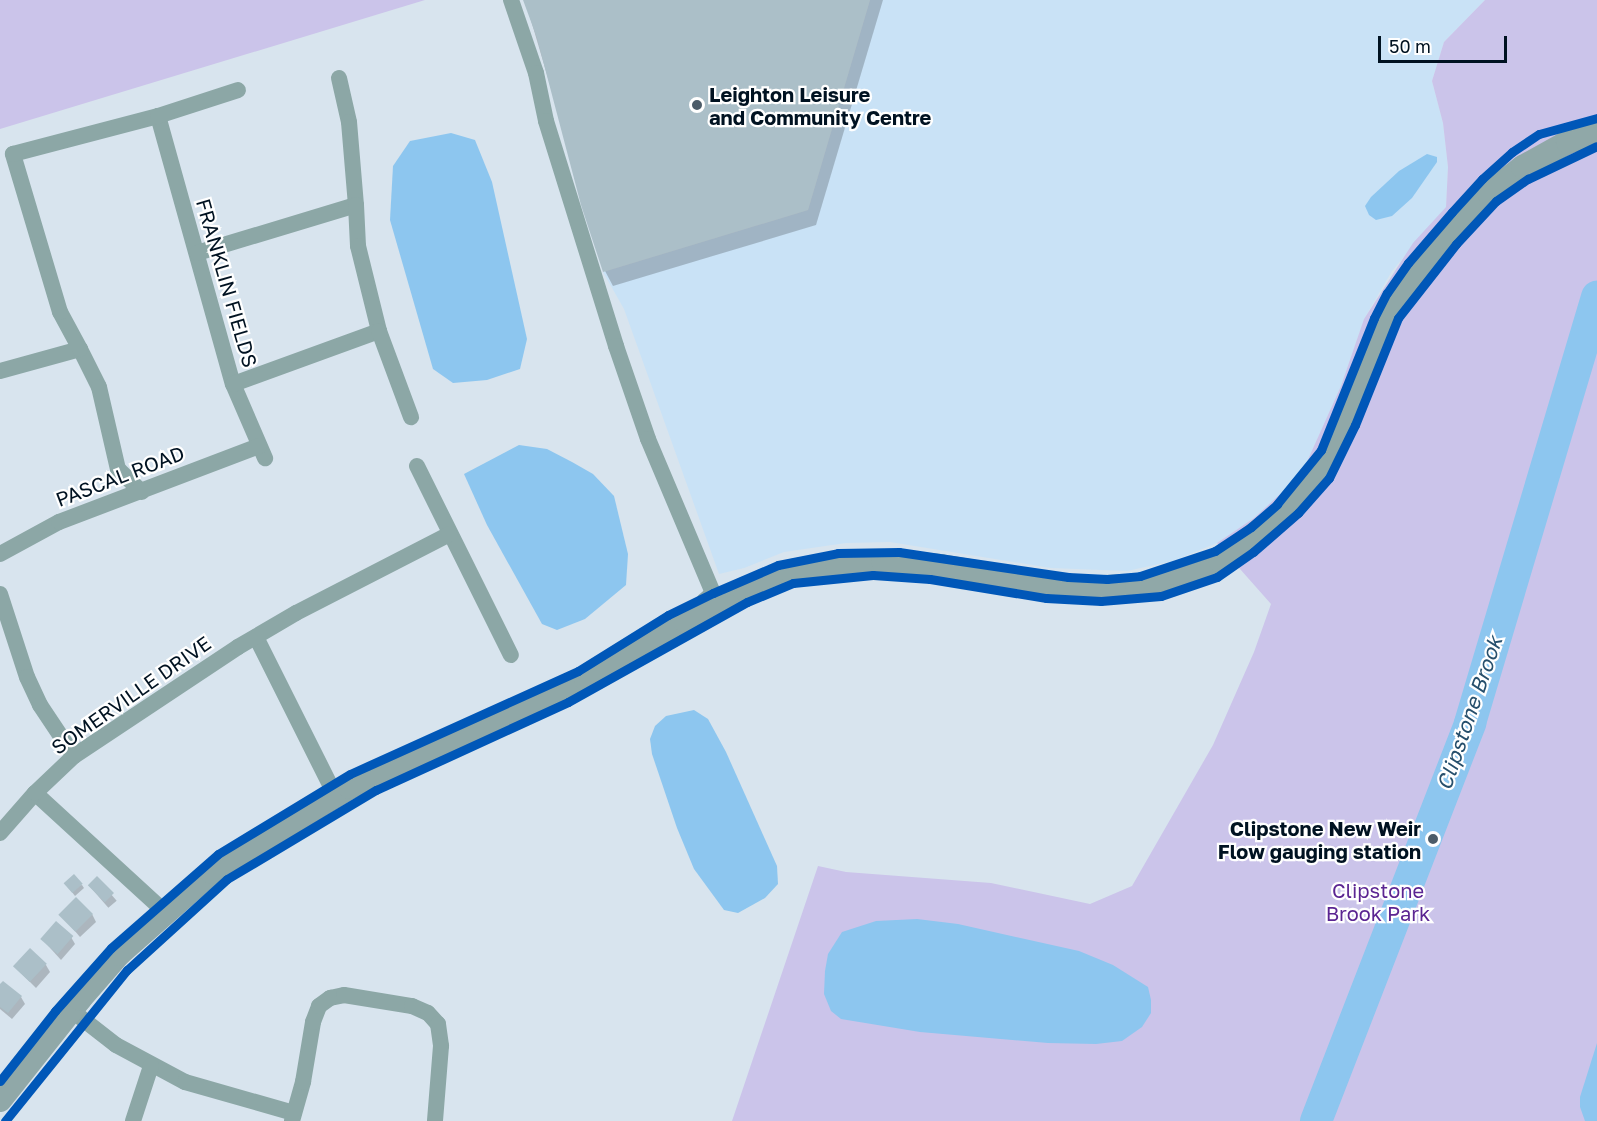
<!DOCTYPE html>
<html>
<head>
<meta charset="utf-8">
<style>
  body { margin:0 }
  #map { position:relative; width:1597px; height:1121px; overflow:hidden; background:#d8e4ee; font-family:"Golos Text",sans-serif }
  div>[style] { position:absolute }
  .built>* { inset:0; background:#c9e2f6 }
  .green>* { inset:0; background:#cbc4ea }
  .water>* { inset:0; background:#8dc6ef }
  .shadow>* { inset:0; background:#0003; transform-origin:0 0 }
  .river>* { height:32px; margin:-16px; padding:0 16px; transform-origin:16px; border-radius:16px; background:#8dc6ef }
  .building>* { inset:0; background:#abbfc8; transform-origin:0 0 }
  .street>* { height:16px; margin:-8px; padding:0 8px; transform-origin:8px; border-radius:8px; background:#8ca7a6 }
  .secondary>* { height:24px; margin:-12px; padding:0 12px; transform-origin:12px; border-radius:12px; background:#90a8a8 }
  .cycleway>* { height:9px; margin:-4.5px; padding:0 4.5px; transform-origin:4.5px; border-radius:4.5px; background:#0057b8 }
  .dots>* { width:16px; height:16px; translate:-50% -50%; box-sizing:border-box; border:3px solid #fff; border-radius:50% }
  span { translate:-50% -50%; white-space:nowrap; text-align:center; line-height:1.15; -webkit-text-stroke:4.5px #fff; paint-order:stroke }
  .poi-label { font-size:20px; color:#001221; font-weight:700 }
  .left { translate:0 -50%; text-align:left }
  .right { translate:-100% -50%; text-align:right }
  .street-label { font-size:20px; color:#001221 }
  .park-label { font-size:20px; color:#5b2592 }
  .water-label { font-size:21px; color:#264f6c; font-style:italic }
  .scale { position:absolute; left:1378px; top:36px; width:129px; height:27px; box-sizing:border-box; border:3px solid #001221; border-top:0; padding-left:8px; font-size:18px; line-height:21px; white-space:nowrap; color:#001221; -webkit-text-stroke:4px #fff; paint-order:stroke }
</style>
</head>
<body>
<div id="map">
  <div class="built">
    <i style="clip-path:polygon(870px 0,1485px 0,1444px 42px,1432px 81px,1443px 123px,1448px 167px,1446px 207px,1392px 271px,1364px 319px,1341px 386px,1301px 475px,1254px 518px,1217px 543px,1173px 561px,1127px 571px,1051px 568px,890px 542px,846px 543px,784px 552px,744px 568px,719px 574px,624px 309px,603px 272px,808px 210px)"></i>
  </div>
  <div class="green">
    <i style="clip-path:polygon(0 0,425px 0,0 129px)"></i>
    <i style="clip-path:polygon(1485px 0,1597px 0,1597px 1121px,732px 1121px,818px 866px,846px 872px,991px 883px,1090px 904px,1132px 886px,1213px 745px,1254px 652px,1271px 604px,1217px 543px,1254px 518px,1301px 475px,1341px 386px,1364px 319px,1413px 243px,1446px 207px,1448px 167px,1443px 123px,1432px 81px,1444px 42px)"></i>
  </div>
  <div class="water">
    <i style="clip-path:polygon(451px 133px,475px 140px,492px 182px,527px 339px,520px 369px,487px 380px,453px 383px,433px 369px,390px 220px,393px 166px,410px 141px)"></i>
    <i style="clip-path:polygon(1427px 154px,1437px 157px,1437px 162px,1412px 198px,1392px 216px,1376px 220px,1369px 215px,1365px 206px,1371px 197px,1399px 171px)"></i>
    <i style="clip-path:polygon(519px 445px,547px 449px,572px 462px,593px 474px,614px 496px,628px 554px,626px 585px,585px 619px,557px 630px,542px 624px,487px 525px,464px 474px)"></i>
    <i style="clip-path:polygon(694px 710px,708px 719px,726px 752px,777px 866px,778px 884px,765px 898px,738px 913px,724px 910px,694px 869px,677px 828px,652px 754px,650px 739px,655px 726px,666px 716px)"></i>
    <i style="clip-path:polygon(917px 919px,958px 924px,1079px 951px,1113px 965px,1148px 987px,1151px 1000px,1151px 1013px,1142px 1027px,1122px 1041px,1096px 1044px,1048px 1043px,920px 1032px,841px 1019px,831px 1011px,824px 994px,825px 971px,828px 954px,842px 932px,876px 921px)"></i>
    <i style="clip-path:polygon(1597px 1043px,1597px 1121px,1585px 1121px,1580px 1107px,1580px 1097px)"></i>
  </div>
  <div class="shadow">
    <i style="clip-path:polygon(525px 0,883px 0,816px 225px,613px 286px,605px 271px)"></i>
    <i style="clip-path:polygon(1432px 837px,1438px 841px,1436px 846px,1430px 842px)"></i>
    <i style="left:97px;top:878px;width:30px;height:11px;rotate:49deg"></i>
    <i style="clip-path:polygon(82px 885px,84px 888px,75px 896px,68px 887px)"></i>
    <i style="clip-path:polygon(92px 914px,96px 922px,80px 937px,61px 915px)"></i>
    <i style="clip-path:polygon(71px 937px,75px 944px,61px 960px,42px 939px)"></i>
    <i style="clip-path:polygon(46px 965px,50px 972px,36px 988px,15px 967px)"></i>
    <i style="clip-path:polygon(0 987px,21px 997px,25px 1004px,12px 1019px,0 1009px)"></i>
  </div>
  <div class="river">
    <i style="left:1316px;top:1121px;width:427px;rotate:-68.8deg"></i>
    <i style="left:1470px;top:723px;width:445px;rotate:-73.4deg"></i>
  </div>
  <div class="building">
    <i style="clip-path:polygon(523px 0,870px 0,808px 210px,603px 272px,581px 205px,537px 38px)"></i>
    <i style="left:74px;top:874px;width:13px;height:14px;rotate:48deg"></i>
    <i style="left:97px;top:876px;width:24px;height:13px;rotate:45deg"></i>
    <i style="left:76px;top:897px;width:24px;height:25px;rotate:45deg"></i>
    <i style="left:56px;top:921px;width:23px;height:24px;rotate:41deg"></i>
    <i style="left:30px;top:948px;width:23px;height:25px;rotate:43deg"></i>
    <i style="clip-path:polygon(3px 981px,22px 996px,8px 1013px,0 1007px,0 984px)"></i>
  </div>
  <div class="street">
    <i style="left:511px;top:0;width:77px;rotate:71.1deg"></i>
    <i style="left:536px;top:73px;width:49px;rotate:78.2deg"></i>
    <i style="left:546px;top:121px;width:236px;rotate:72.7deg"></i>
    <i style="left:616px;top:346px;width:98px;rotate:71deg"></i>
    <i style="left:648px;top:439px;width:167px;rotate:67.1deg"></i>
    <i style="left:713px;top:593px;width:12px;rotate:138deg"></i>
    <i style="left:704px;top:601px;width:8px;rotate:67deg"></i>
    <i style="left:339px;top:78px;width:45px;rotate:77.2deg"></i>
    <i style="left:349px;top:122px;width:83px;rotate:85.2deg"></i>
    <i style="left:158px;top:116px;width:278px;rotate:74.4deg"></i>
    <i style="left:233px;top:384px;width:81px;rotate:66.6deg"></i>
    <i style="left:197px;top:253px;width:166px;rotate:-16.8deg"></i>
    <i style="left:356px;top:205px;width:41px;rotate:87.2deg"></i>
    <i style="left:358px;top:246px;width:88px;rotate:76.1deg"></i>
    <i style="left:379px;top:331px;width:155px;rotate:160deg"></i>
    <i style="left:379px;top:331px;width:92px;rotate:69.6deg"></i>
    <i style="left:80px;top:349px;width:42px;rotate:63.4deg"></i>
    <i style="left:99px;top:387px;width:84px;rotate:77deg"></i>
    <i style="left:118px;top:469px;width:33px;rotate:44deg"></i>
    <i style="left:0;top:371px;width:83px;rotate:-15.4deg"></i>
    <i style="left:80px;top:349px;width:42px;rotate:-118.4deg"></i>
    <i style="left:60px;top:312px;width:165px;rotate:-106.6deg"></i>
    <i style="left:13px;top:154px;width:150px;rotate:-14.7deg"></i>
    <i style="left:158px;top:116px;width:84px;rotate:-18deg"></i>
    <i style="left:417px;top:466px;width:211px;rotate:63.6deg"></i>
    <i style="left:0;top:554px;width:67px;rotate:-28.5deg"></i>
    <i style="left:59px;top:522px;width:214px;rotate:-20.8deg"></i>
    <i style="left:0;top:594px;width:87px;rotate:72deg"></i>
    <i style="left:27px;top:677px;width:31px;rotate:65deg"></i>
    <i style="left:40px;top:705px;width:61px;rotate:56.3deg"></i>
    <i style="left:256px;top:637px;width:177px;rotate:63.4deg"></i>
    <i style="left:35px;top:793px;width:176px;rotate:42.5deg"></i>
    <i style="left:0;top:833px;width:53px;rotate:-48.8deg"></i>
    <i style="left:35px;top:793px;width:54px;rotate:-43.5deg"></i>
    <i style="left:74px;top:756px;width:197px;rotate:-33.6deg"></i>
    <i style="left:238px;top:647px;width:67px;rotate:-30.4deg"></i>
    <i style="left:296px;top:613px;width:173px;rotate:-27.2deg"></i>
    <i style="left:71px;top:1010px;width:57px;rotate:37.9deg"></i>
    <i style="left:116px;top:1045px;width:78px;rotate:28.2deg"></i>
    <i style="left:185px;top:1082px;width:113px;rotate:15.9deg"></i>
    <i style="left:133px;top:1121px;width:58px;rotate:-71.9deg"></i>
    <i style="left:292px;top:1121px;width:41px;rotate:-74.2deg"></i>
    <i style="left:303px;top:1082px;width:61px;rotate:-80.5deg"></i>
    <i style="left:313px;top:1022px;width:17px;rotate:-69deg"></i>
    <i style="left:319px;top:1006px;width:14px;rotate:-36deg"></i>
    <i style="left:330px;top:998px;width:14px;rotate:-12deg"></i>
    <i style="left:344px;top:995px;width:69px;rotate:9.2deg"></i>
    <i style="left:412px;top:1006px;width:17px;rotate:24deg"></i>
    <i style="left:428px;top:1013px;width:15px;rotate:48deg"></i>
    <i style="left:438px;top:1024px;width:22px;rotate:82deg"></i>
    <i style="left:441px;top:1046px;width:75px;rotate:94.6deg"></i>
  </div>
  <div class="secondary">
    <i style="left:0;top:1100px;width:129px;rotate:-51.6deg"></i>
    <i style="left:80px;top:999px;width:60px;rotate:-49.1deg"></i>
    <i style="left:119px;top:954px;width:124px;rotate:-41.4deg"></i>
    <i style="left:212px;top:872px;width:162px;rotate:-31.6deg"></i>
    <i style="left:350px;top:787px;width:260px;rotate:-24.6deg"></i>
    <i style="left:586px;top:679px;width:114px;rotate:-31deg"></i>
    <i style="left:684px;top:620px;width:68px;rotate:-27.3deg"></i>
    <i style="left:744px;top:589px;width:50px;rotate:-21deg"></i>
    <i style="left:791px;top:571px;width:47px;rotate:-9.9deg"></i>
    <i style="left:837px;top:563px;width:46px;rotate:-2.5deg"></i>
    <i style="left:883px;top:561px;width:58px;rotate:4.9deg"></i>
    <i style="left:941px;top:566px;width:130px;rotate:9.8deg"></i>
    <i style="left:1069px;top:588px;width:68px;rotate:-1.7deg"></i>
    <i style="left:1137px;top:586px;width:44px;rotate:-14.3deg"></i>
    <i style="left:1180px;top:575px;width:42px;rotate:-19.3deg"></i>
    <i style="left:1220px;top:561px;width:85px;rotate:-37.8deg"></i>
    <i style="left:1287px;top:509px;width:38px;rotate:-49deg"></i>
    <i style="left:1312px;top:480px;width:36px;rotate:-56deg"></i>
    <i style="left:1332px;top:450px;width:154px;rotate:-67.4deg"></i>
    <i style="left:1391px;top:308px;width:87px;rotate:-54.3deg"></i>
    <i style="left:1442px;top:237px;width:64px;rotate:-43.1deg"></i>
    <i style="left:1489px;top:193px;width:43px;rotate:-37.4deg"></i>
    <i style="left:1523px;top:167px;width:51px;rotate:-29.1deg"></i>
    <i style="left:1568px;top:142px;width:30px;rotate:-17deg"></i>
  </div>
  <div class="cycleway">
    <i style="left:0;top:1081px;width:89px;rotate:-51.8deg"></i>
    <i style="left:55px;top:1011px;width:84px;rotate:-48.4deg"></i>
    <i style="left:111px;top:948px;width:142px;rotate:-41.3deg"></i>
    <i style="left:218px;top:854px;width:154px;rotate:-31.2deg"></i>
    <i style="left:350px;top:774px;width:250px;rotate:-24.3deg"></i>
    <i style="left:578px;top:671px;width:106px;rotate:-31.9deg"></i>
    <i style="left:668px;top:615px;width:50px;rotate:-26.1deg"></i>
    <i style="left:713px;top:593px;width:71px;rotate:-23.3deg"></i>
    <i style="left:778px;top:565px;width:61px;rotate:-11.3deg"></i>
    <i style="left:838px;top:553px;width:61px;rotate:-0.9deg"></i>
    <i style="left:899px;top:552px;width:171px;rotate:8.4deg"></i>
    <i style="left:1068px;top:577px;width:39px;rotate:3deg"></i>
    <i style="left:1107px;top:579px;width:33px;rotate:-5deg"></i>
    <i style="left:1140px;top:576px;width:79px;rotate:-18.4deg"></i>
    <i style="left:1215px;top:551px;width:43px;rotate:-33.7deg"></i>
    <i style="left:1251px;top:527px;width:35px;rotate:-41deg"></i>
    <i style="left:1277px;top:504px;width:70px;rotate:-50.8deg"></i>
    <i style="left:1321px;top:450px;width:142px;rotate:-68.1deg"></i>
    <i style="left:1374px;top:318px;width:28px;rotate:-63deg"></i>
    <i style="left:1387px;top:293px;width:37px;rotate:-55deg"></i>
    <i style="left:1408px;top:263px;width:67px;rotate:-49.2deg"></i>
    <i style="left:1452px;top:212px;width:45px;rotate:-47.7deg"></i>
    <i style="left:1482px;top:179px;width:40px;rotate:-42deg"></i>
    <i style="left:1512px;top:152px;width:32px;rotate:-34deg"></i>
    <i style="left:1539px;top:134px;width:60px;rotate:-15.4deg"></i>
    <i style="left:5px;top:1121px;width:194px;rotate:-51.1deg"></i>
    <i style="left:127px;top:970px;width:135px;rotate:-42.3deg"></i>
    <i style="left:227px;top:879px;width:174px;rotate:-30.9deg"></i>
    <i style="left:376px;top:790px;width:211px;rotate:-24.6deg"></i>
    <i style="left:568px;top:702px;width:205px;rotate:-29.2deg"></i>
    <i style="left:747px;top:602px;width:50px;rotate:-22.4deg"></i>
    <i style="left:793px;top:583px;width:80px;rotate:-5.7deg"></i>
    <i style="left:873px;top:575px;width:57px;rotate:4deg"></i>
    <i style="left:930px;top:579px;width:118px;rotate:9.3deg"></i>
    <i style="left:1046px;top:598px;width:55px;rotate:3.1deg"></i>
    <i style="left:1101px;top:601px;width:60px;rotate:-4.8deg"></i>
    <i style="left:1161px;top:596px;width:59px;rotate:-18.7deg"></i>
    <i style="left:1217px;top:577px;width:44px;rotate:-34.8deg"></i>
    <i style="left:1253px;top:552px;width:60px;rotate:-40.9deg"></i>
    <i style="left:1298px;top:513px;width:47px;rotate:-48.5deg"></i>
    <i style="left:1329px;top:478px;width:59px;rotate:-63.9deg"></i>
    <i style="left:1355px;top:425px;width:115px;rotate:-68.1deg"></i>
    <i style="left:1398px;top:318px;width:94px;rotate:-51.9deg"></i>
    <i style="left:1456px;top:244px;width:59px;rotate:-47.1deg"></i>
    <i style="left:1496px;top:201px;width:39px;rotate:-35deg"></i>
    <i style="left:1528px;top:179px;width:76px;rotate:-25.6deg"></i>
  </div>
  <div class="dots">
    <i style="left:697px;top:105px;background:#4c5c69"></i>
    <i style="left:1433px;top:839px;background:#4c5c69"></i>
  </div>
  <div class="poi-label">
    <span class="left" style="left:709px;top:106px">Leighton Leisure<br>and Community Centre</span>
    <span class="right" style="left:1421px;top:840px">Clipstone New Weir<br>Flow gauging station</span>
  </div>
  <div class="street-label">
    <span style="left:227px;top:283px;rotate:74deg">FRANKLIN FIELDS</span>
    <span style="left:120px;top:476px;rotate:-21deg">PASCAL ROAD</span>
    <span style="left:131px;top:695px;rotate:-35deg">SOMERVILLE DRIVE</span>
  </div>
  <div class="park-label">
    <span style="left:1378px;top:902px">Clipstone<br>Brook Park</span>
  </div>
  <div class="water-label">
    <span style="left:1469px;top:713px;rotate:-71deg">Clipstone Brook</span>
  </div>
  <div class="scale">50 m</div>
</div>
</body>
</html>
